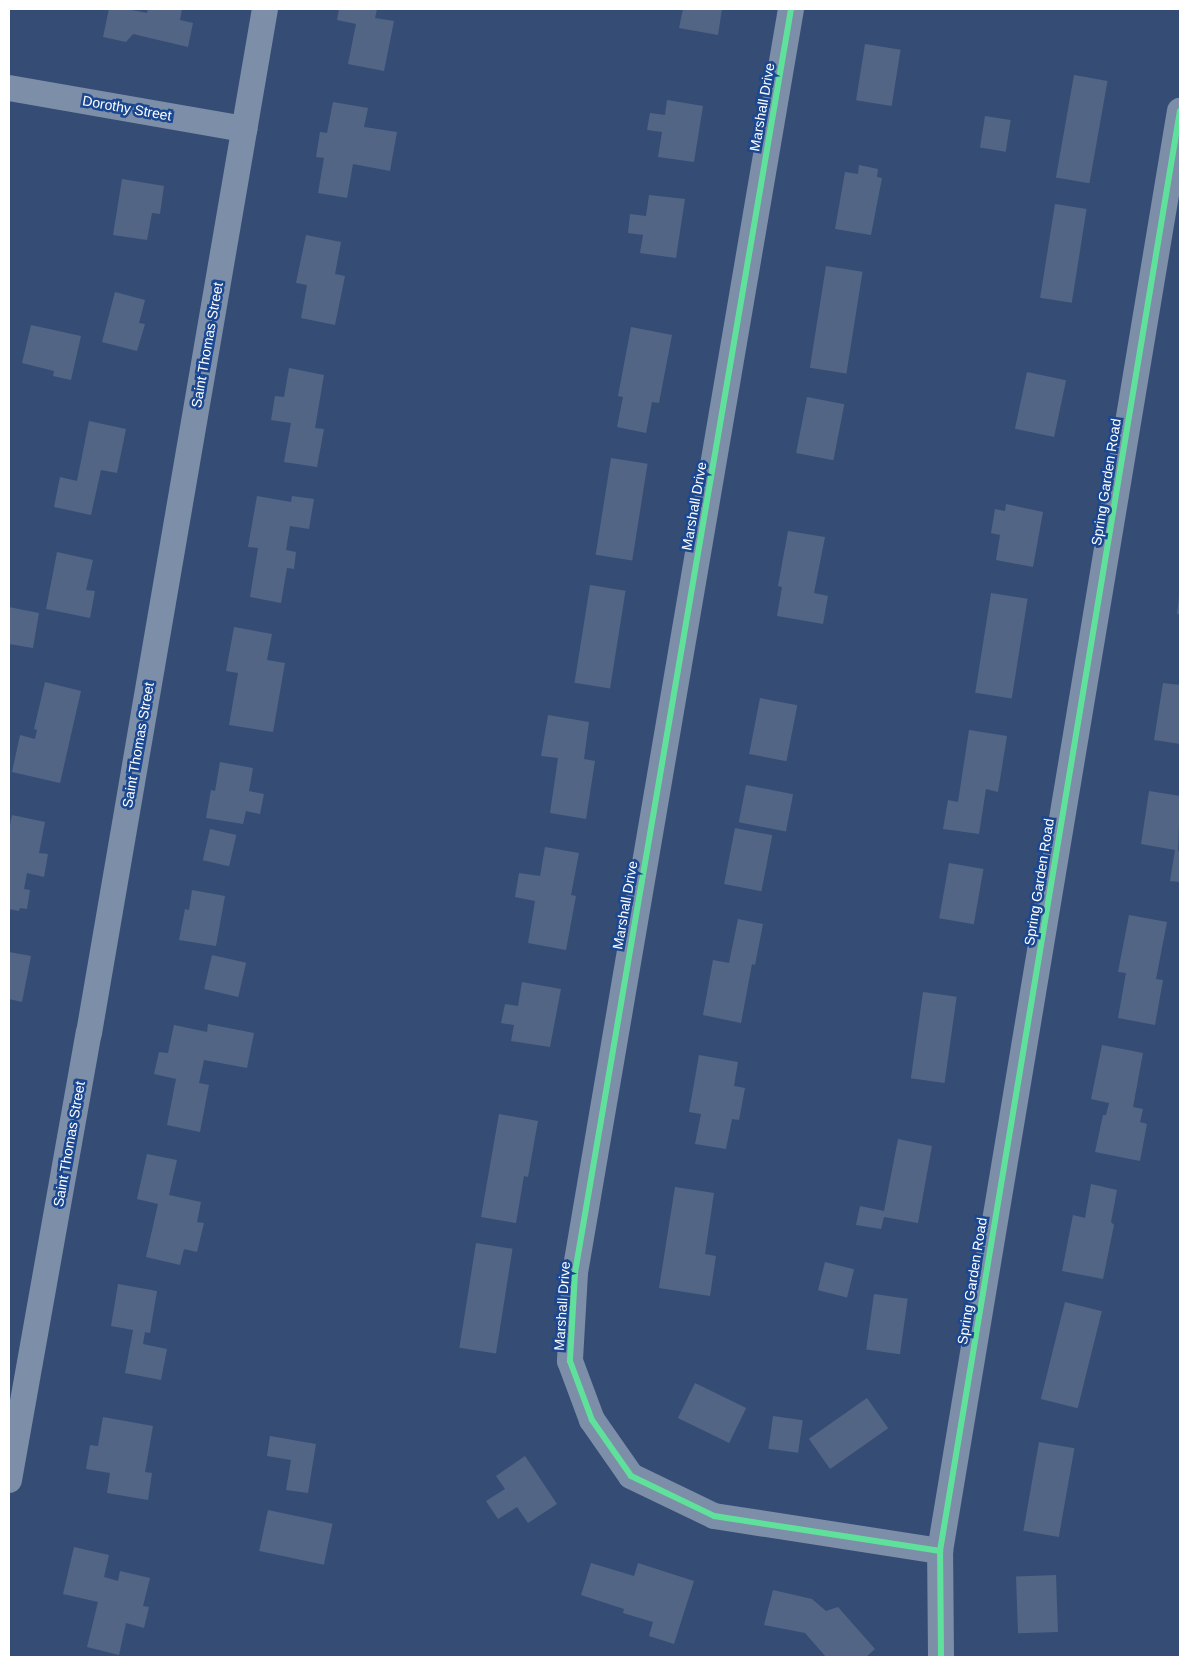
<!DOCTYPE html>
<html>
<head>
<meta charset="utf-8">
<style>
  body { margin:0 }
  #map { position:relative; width:1189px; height:1666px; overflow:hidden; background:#354d75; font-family:Helvetica,sans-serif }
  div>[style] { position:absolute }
  .building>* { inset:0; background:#526585; transform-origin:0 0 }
  .minor>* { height:26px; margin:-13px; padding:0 13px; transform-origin:13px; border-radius:13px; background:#7c8ea8 }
  .cycleway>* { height:6px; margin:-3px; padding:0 3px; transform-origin:3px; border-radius:3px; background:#60e19b }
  span { translate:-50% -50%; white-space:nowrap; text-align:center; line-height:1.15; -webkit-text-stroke:5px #1a4790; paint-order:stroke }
  .street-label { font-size:14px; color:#fff }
  .frame { position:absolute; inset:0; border:10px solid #fff; pointer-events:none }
</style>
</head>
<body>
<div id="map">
  <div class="building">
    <i style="clip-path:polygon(109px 9px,126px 9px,147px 13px,148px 9px,182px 9px,180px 20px,193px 23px,188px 47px,133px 34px,126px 42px,103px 37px)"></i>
    <i style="clip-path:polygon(339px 9px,377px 9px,375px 18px,394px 21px,384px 71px,348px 64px,356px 24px,337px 20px)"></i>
    <i style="clip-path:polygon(683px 9px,722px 9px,718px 35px,679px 28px)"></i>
    <i style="left:865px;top:44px;width:36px;height:57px;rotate:9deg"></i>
    <i style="left:1074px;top:75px;width:34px;height:104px;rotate:10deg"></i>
    <i style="clip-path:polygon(667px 100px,703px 106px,694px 162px,658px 157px,662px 132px,647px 130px,650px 113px,665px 115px)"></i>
    <i style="clip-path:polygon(333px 102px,368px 108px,364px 127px,397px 132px,390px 171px,353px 164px,347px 198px,318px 193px,324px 158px,316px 157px,320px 132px,327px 133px)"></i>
    <i style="left:985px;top:116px;width:26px;height:32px;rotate:9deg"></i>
    <i style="clip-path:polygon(859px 165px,878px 169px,877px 177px,882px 178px,871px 235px,835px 229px,845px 172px,858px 174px)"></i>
    <i style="clip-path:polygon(122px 179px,164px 186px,160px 214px,152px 213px,147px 240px,113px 235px)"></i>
    <i style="clip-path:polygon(649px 195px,685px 199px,676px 258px,640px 253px,643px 235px,628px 233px,630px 214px,646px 216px)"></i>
    <i style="left:1055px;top:204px;width:32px;height:95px;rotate:9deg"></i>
    <i style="clip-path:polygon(306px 235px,341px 242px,335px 274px,345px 276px,335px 325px,301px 318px,307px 285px,296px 283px)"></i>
    <i style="left:826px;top:266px;width:37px;height:103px;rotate:9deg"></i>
    <i style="clip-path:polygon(115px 292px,145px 300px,139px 323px,145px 324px,137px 351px,102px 342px)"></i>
    <i style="clip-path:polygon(31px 325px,81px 336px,71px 380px,53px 376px,54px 371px,22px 363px)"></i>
    <i style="clip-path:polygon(631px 327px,672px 335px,659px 403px,652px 402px,646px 433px,617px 427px,623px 397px,618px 396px)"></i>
    <i style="clip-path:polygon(289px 368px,324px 375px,315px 428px,324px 429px,317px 467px,284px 462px,291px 423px,271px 420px,275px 396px,284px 397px)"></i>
    <i style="left:1027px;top:372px;width:40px;height:58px;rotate:12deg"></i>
    <i style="left:807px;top:397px;width:38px;height:57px;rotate:11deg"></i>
    <i style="clip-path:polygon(89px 421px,126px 429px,117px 473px,101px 470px,91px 515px,54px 507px,60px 477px,77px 481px)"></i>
    <i style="left:611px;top:458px;width:37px;height:98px;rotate:9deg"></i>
    <i style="clip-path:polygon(257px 496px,291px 502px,292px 496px,314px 499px,309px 529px,290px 526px,286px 550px,296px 552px,294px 569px,287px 568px,281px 603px,250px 597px,258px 548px,248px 547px)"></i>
    <i style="clip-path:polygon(1006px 504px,1043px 512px,1033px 567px,996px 560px,1000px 535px,991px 533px,995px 509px,1005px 511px)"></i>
    <i style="clip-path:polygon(788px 531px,825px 537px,814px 593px,828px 596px,823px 624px,777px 616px,782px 587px,778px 586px)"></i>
    <i style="clip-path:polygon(57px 552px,93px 560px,86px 590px,95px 591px,90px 618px,46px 609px)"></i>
    <i style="left:590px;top:585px;width:36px;height:99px;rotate:9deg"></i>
    <i style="left:991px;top:593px;width:37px;height:101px;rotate:9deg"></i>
    <i style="clip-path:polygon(1179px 597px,1180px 597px,1180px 614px,1177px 614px)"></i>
    <i style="clip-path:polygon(9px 607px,39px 613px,33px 648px,9px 644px)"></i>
    <i style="clip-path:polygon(234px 627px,272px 634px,267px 660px,285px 663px,273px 732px,229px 725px,238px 673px,226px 671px)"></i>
    <i style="clip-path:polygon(45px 682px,81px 691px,60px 783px,12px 772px,20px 735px,35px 739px,37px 730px,34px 729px)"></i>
    <i style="clip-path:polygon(1163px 683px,1180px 685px,1180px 744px,1154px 740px)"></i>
    <i style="left:760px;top:698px;width:38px;height:57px;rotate:11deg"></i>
    <i style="clip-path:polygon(548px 715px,589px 722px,584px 759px,595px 761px,586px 819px,550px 813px,558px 758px,541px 756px)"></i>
    <i style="clip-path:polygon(969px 730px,1007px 736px,998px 792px,986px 789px,979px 834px,943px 829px,948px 800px,958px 802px)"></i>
    <i style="clip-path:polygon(220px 762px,253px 768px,249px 791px,264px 794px,260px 814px,246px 811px,243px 824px,206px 818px,211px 790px,215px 791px)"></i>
    <i style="left:746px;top:785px;width:48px;height:38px;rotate:11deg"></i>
    <i style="clip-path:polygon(1149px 791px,1180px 796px,1178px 851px,1180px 852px,1180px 882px,1170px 881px,1175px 850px,1141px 844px)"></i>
    <i style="clip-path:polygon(12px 815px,45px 822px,39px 853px,48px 854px,44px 877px,27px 873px,24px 889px,30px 890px,27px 909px,20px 908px,19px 911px,9px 909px,9px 830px)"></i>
    <i style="left:735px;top:828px;width:38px;height:57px;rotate:11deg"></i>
    <i style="left:210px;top:829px;width:27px;height:32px;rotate:13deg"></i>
    <i style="clip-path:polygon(545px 847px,579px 853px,571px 895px,576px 896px,566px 950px,528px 943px,535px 901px,515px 897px,519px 873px,540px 876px)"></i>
    <i style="left:949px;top:863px;width:35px;height:56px;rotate:10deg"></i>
    <i style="clip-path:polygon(192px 890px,225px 896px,216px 946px,179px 940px,185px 909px,189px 910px)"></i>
    <i style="clip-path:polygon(1129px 915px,1167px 922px,1156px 979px,1163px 980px,1155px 1025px,1118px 1018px,1126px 973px,1118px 972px)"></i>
    <i style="clip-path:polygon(738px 919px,763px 924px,755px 965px,752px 964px,741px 1023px,703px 1015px,713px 960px,729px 963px)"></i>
    <i style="clip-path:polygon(9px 952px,31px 956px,22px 1002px,9px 999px)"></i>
    <i style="left:212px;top:955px;width:35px;height:35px;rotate:13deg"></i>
    <i style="clip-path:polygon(522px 982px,561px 989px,550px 1047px,511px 1041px,514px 1025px,501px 1023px,505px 1004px,518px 1006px)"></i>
    <i style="left:923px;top:992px;width:34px;height:87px;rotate:8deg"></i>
    <i style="clip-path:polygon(208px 1024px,254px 1033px,247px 1068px,204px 1060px,199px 1083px,209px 1085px,200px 1132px,167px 1125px,176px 1079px,154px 1074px,159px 1052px,168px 1053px,174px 1025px,207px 1032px)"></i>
    <i style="clip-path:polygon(1102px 1045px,1143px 1053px,1133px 1107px,1143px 1109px,1140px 1122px,1147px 1124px,1140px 1161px,1095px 1152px,1103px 1115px,1106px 1115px,1109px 1103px,1091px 1099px)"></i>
    <i style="clip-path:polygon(699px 1055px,738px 1062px,734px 1086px,745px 1088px,739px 1120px,732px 1119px,726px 1149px,695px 1144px,701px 1114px,689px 1112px)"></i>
    <i style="clip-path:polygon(499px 1114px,538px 1121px,528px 1177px,524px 1176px,516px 1223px,481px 1217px)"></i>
    <i style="clip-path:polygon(898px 1139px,932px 1146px,918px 1223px,884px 1217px,881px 1229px,856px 1225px,860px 1206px,884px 1211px)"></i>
    <i style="clip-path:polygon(147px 1154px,177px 1160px,169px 1195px,201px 1202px,197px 1222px,204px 1223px,197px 1252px,184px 1249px,180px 1265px,146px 1257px,158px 1204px,137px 1199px)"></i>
    <i style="clip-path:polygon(1091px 1184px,1117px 1190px,1111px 1222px,1114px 1225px,1103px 1279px,1062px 1271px,1073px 1215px,1085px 1218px)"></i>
    <i style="clip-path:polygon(675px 1187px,714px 1193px,705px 1254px,716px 1256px,710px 1296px,659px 1288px)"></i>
    <i style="left:476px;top:1243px;width:37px;height:106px;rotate:9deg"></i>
    <i style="left:825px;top:1262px;width:30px;height:29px;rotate:14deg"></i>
    <i style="clip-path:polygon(118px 1284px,157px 1291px,150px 1333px,145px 1332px,143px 1344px,167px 1349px,161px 1380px,125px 1373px,133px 1330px,111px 1326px)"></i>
    <i style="left:874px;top:1294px;width:34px;height:56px;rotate:8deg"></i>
    <i style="left:1065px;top:1302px;width:38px;height:100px;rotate:14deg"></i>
    <i style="left:695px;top:1383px;width:57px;height:39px;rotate:26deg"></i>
    <i style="left:867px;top:1398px;width:37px;height:71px;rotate:55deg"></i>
    <i style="left:773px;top:1416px;width:30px;height:33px;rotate:8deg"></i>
    <i style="clip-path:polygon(103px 1417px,153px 1426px,145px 1472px,152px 1473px,148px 1500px,107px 1493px,110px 1473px,86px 1469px,90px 1445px,98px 1446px)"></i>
    <i style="clip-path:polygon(270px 1436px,316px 1444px,308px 1493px,286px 1490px,291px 1460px,267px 1456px)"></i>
    <i style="left:1039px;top:1442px;width:36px;height:90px;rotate:10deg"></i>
    <i style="clip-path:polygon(525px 1456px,557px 1504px,528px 1523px,517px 1507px,498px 1519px,486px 1501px,505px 1489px,496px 1476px)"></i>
    <i style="left:268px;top:1510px;width:66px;height:42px;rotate:12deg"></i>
    <i style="clip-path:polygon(74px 1547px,109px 1555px,104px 1577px,118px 1581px,120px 1571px,150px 1578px,143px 1606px,149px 1607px,144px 1628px,126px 1623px,119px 1655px,87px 1647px,98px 1602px,63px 1594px)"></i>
    <i style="clip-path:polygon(591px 1563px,634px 1576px,638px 1563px,694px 1581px,674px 1644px,649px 1636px,653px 1622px,623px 1613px,624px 1609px,581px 1595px)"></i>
    <i style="left:1056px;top:1575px;width:57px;height:40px;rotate:88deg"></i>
    <i style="clip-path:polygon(773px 1590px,812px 1599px,826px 1611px,838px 1607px,875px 1649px,866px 1657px,826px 1657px,805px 1633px,764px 1625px)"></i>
  </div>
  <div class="minor">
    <i style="left:791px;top:9px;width:1282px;rotate:99.7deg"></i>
    <i style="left:575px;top:1273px;width:88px;rotate:93.3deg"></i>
    <i style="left:570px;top:1361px;width:63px;rotate:69.6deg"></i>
    <i style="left:592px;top:1420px;width:68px;rotate:55.1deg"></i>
    <i style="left:631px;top:1476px;width:92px;rotate:25.7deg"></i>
    <i style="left:714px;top:1516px;width:229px;rotate:8.8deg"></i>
    <i style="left:9px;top:88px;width:239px;rotate:9.9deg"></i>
    <i style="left:9px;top:1480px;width:454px;rotate:-79.9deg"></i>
    <i style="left:89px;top:1033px;width:1039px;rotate:-80.25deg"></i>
    <i style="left:941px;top:1657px;width:106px;rotate:-90.5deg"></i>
    <i style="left:940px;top:1551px;width:1460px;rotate:-80.54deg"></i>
  </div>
  <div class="cycleway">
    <i style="left:791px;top:9px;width:1282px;rotate:99.7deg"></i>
    <i style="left:575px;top:1273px;width:88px;rotate:93.3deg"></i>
    <i style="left:570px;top:1361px;width:63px;rotate:69.6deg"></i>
    <i style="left:592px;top:1420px;width:68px;rotate:55.1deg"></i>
    <i style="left:631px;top:1476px;width:92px;rotate:25.7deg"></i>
    <i style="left:714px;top:1516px;width:229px;rotate:8.8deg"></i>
    <i style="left:941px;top:1657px;width:106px;rotate:-90.5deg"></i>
    <i style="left:940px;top:1551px;width:1460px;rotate:-80.54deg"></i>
  </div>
  <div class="street-label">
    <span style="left:762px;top:107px;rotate:-80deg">Marshall Drive</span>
    <span style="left:127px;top:108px;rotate:10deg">Dorothy Street</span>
    <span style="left:207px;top:345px;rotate:-80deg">Saint Thomas Street</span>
    <span style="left:1106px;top:482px;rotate:-81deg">Spring Garden Road</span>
    <span style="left:694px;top:506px;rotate:-80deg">Marshall Drive</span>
    <span style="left:138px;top:745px;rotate:-80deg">Saint Thomas Street</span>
    <span style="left:1039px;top:882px;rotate:-81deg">Spring Garden Road</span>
    <span style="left:625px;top:905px;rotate:-80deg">Marshall Drive</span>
    <span style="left:69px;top:1144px;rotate:-80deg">Saint Thomas Street</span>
    <span style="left:972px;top:1281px;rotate:-81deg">Spring Garden Road</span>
    <span style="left:562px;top:1306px;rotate:-86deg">Marshall Drive</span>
  </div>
  <div class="frame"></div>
</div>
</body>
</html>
